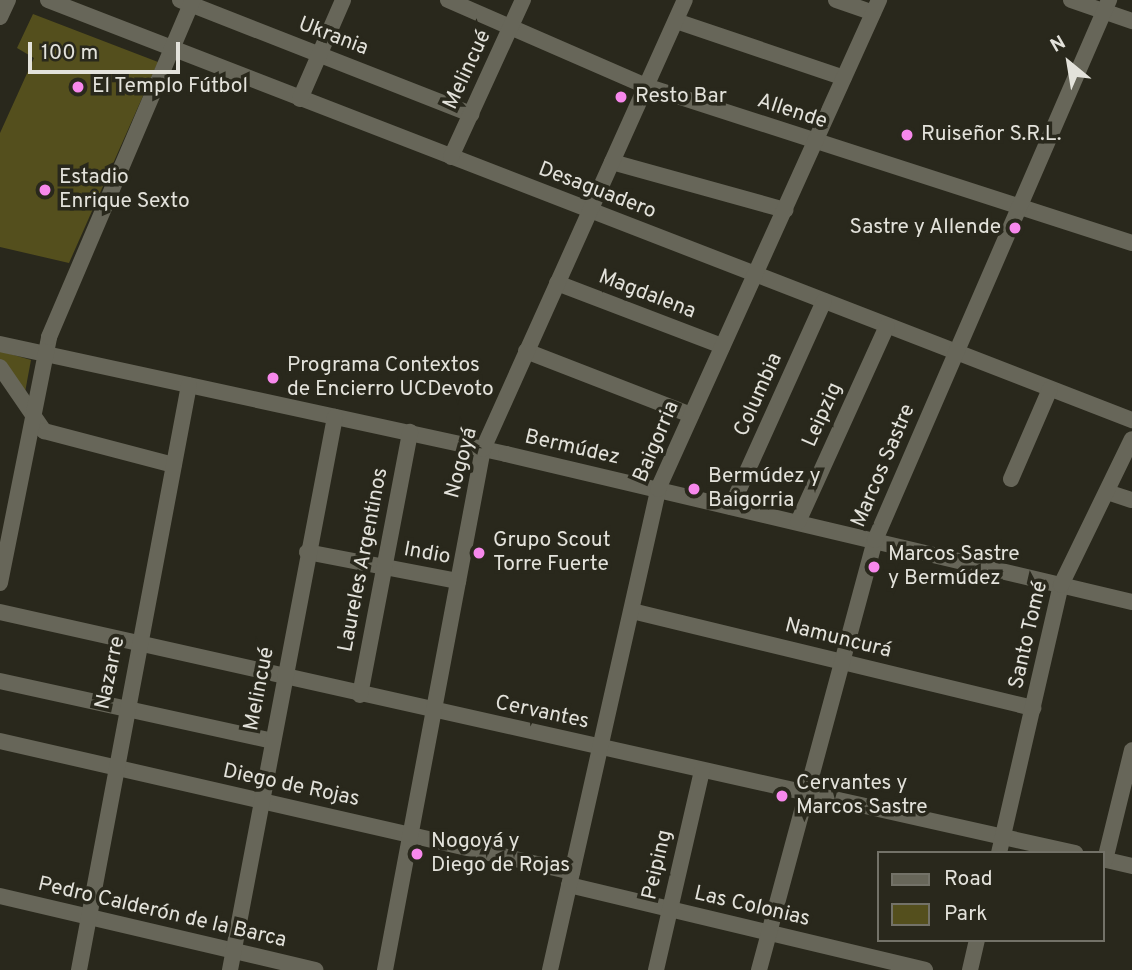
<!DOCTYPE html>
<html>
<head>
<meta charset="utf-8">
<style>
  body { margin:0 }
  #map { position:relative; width:1132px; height:970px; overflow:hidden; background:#29281c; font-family:Overpass,sans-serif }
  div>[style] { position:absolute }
  .green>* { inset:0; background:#544f1d }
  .minor>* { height:16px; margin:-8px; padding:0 8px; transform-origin:8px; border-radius:8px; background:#676659 }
  .dots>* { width:19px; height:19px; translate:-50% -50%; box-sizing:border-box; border:4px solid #29281c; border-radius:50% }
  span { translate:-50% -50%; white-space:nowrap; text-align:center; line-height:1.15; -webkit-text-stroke:7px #29281c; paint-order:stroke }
  .street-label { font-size:21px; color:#e3e2db }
  .poi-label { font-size:21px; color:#e3e2db }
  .left { translate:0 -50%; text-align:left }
  .right { translate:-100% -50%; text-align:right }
  .legend { position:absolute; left:877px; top:851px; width:228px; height:91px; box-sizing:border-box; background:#29281c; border:2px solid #737268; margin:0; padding:9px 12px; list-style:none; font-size:21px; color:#e3e2db }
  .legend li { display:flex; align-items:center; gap:14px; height:35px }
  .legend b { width:35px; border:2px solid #737268 }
  .north { position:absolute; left:1034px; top:28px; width:70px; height:70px; -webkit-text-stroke:5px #29281c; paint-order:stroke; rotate:330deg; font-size:19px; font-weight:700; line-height:28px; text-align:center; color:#e3e2db }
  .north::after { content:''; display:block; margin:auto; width:24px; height:32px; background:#e3e2db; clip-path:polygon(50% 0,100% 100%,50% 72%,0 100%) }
  .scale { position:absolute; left:28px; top:42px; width:152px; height:32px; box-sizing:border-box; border:4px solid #e3e2db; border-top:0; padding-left:9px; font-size:21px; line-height:24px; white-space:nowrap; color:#e3e2db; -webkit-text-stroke:5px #29281c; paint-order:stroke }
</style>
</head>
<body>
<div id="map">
  <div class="green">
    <i style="clip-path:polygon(33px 14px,158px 62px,69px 263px,0 247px,0 133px,34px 58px,17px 48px)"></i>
    <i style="clip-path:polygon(0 351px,31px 360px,23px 403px,0 360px)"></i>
  </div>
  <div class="minor">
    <i style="left:48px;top:0;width:1163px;rotate:21.18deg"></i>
    <i style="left:180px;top:0;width:313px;rotate:21.4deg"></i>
    <i style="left:448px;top:0;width:216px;rotate:23.5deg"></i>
    <i style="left:646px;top:86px;width:511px;rotate:17.9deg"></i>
    <i style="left:836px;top:0;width:39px;rotate:19deg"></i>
    <i style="left:1071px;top:0;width:65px;rotate:19deg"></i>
    <i style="left:0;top:17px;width:19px;rotate:-65deg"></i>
    <i style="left:676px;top:21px;width:177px;rotate:18.7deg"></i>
    <i style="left:300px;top:99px;width:108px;rotate:-66.5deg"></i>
    <i style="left:451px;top:157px;width:173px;rotate:-65.4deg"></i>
    <i style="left:612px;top:162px;width:180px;rotate:15.5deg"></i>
    <i style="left:557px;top:283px;width:177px;rotate:20.9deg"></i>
    <i style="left:0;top:344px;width:518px;rotate:12.26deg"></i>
    <i style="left:506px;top:454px;width:643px;rotate:13.3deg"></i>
    <i style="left:526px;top:351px;width:177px;rotate:21.2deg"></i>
    <i style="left:0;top:367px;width:78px;rotate:55.5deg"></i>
    <i style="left:44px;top:431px;width:134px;rotate:14.7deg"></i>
    <i style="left:1011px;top:479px;width:98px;rotate:-66.6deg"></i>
    <i style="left:1107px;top:492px;width:26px;rotate:18deg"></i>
    <i style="left:731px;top:507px;width:226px;rotate:-65.7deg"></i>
    <i style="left:798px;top:522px;width:215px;rotate:-65.6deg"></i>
    <i style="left:307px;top:552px;width:154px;rotate:10.9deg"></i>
    <i style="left:0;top:583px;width:251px;rotate:-78.7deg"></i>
    <i style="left:49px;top:337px;width:366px;rotate:-66.9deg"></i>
    <i style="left:632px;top:611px;width:413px;rotate:13.6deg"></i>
    <i style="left:0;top:612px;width:1102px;rotate:12.64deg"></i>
    <i style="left:0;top:681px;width:279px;rotate:12.4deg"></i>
    <i style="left:360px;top:695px;width:268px;rotate:-79.2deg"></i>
    <i style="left:0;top:741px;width:587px;rotate:12.9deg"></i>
    <i style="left:999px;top:853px;width:275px;rotate:-77deg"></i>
    <i style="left:1061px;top:585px;width:162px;rotate:-64.1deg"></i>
    <i style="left:1102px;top:859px;width:31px;rotate:13deg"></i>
    <i style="left:1105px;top:860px;width:113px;rotate:-76.2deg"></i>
    <i style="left:569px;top:885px;width:366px;rotate:13.4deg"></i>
    <i style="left:0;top:896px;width:324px;rotate:13.2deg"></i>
    <i style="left:79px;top:970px;width:595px;rotate:-79.35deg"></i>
    <i style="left:230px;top:970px;width:563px;rotate:-79.25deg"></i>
    <i style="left:385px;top:970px;width:530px;rotate:-79.35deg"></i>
    <i style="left:483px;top:449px;width:492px;rotate:-65.8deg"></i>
    <i style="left:550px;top:970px;width:493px;rotate:-77.3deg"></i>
    <i style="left:658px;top:489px;width:537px;rotate:-65.68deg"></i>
    <i style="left:656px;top:970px;width:205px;rotate:-77deg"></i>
    <i style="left:759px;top:970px;width:445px;rotate:-74.9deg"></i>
    <i style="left:875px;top:540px;width:589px;rotate:-66.57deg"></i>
    <i style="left:970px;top:970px;width:31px;rotate:-77deg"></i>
  </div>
  <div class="dots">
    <i style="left:78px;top:87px;background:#f788ec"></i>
    <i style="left:621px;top:97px;background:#f788ec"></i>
    <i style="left:907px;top:135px;background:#f788ec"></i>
    <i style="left:45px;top:190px;background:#f788ec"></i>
    <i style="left:1015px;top:228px;background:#f788ec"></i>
    <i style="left:273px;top:378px;background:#f788ec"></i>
    <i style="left:694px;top:489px;background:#f788ec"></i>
    <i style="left:479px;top:553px;background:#f788ec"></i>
    <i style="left:874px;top:567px;background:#f788ec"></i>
    <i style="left:782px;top:796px;background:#f788ec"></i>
    <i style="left:417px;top:854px;background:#f788ec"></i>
  </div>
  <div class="street-label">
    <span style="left:333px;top:37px;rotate:21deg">Ukrania</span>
    <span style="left:468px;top:70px;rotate:-65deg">Melincué</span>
    <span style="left:792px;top:112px;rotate:18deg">Allende</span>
    <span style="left:597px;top:191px;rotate:21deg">Desaguadero</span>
    <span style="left:647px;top:295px;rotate:21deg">Magdalena</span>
    <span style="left:759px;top:395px;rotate:-66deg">Columbia</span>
    <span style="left:823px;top:415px;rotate:-66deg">Leipzig</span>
    <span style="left:657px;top:442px;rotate:-67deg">Baigorria</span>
    <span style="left:572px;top:448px;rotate:13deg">Bermúdez</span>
    <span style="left:462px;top:463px;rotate:-75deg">Nogoyá</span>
    <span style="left:884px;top:466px;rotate:-67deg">Marcos Sastre</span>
    <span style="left:427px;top:554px;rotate:10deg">Indio</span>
    <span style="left:364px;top:560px;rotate:-79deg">Laureles Argentinos</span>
    <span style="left:1029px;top:635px;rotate:-77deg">Santo Tomé</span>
    <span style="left:838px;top:639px;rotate:14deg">Namuncurá</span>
    <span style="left:111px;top:673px;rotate:-78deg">Nazarre</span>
    <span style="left:260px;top:689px;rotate:-79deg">Melincué</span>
    <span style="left:542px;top:713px;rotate:12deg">Cervantes</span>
    <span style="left:291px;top:786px;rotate:12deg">Diego de Rojas</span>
    <span style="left:658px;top:865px;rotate:-77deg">Peiping</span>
    <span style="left:752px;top:907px;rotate:13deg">Las Colonias</span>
    <span style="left:162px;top:913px;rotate:13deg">Pedro Calderón de la Barca</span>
  </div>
  <div class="poi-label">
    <span class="left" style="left:92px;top:87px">El Templo Fútbol</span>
    <span class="left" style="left:635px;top:97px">Resto Bar</span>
    <span class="left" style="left:921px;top:135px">Ruiseñor S.R.L.</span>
    <span class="left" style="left:59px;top:190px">Estadio<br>Enrique Sexto</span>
    <span class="right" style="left:1001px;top:228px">Sastre y Allende</span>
    <span class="left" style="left:287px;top:378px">Programa Contextos<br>de Encierro UCDevoto</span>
    <span class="left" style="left:708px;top:489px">Bermúdez y<br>Baigorria</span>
    <span class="left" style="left:493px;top:553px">Grupo Scout<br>Torre Fuerte</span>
    <span class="left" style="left:888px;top:567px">Marcos Sastre<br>y Bermúdez</span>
    <span class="left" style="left:796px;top:796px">Cervantes y<br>Marcos Sastre</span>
    <span class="left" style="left:431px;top:854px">Nogoyá y<br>Diego de Rojas</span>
  </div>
  <ul class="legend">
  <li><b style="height:9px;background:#676659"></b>Road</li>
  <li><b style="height:19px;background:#544f1d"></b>Park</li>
  </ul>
  <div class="north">N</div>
  <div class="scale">100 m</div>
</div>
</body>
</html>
